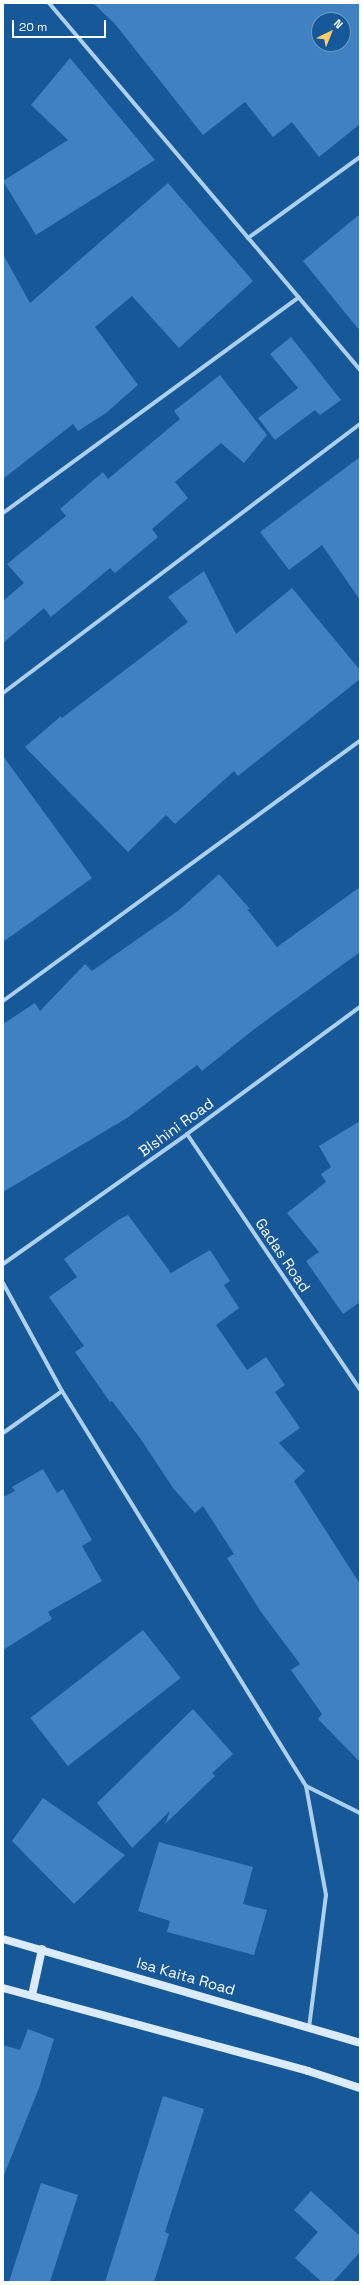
<!DOCTYPE html>
<html>
<head>
<meta charset="utf-8">
<style>
  body { margin:0 }
  #map { position:relative; width:363px; height:2285px; overflow:hidden; background:#175899; font-family:"Space Grotesk",sans-serif }
  div>[style] { position:absolute }
  .building>* { inset:0; background:#4081c1; transform-origin:0 0 }
  .minor>* { height:4px; margin:-2px; padding:0 2px; transform-origin:2px; border-radius:2px; background:#acd0f2 }
  .secondary>* { height:8px; margin:-4px; padding:0 4px; transform-origin:4px; border-radius:4px; background:#daebfc }
  span { translate:-50% -50%; white-space:nowrap; text-align:center; line-height:1.15; -webkit-text-stroke:3px #175899; paint-order:stroke }
  .street-label { font-size:15px; color:#fff }
  .frame { position:absolute; inset:0; border:4px solid #fff; pointer-events:none }
  .north { position:absolute; left:311px; top:12px; width:40px; height:40px; box-sizing:border-box; background:#175899; border:1px solid #749bc2; border-radius:50%; rotate:43deg; font-size:11px; font-weight:700; line-height:16px; text-align:center; color:#fff }
  .north::after { content:''; display:block; margin:auto; width:14px; height:18px; background:#ffcb6c; clip-path:polygon(50% 0,100% 100%,50% 72%,0 100%) }
  .scale { position:absolute; left:12px; top:20px; width:94px; height:18px; box-sizing:border-box; border:2px solid #fff; border-top:0; padding-left:5px; font-size:12px; line-height:14px; white-space:nowrap; color:#fff; -webkit-text-stroke:3px #175899; paint-order:stroke }
</style>
</head>
<body>
<div id="map">
  <div class="building">
    <i style="clip-path:polygon(evenodd,93px 3px,360px 3px,360px 124px,319px 157px,292px 122px,273px 137px,245px 102px,203px 135px,115px 24px,93px 3px,319px 20px,343px 20px,343px 44px,319px 44px,319px 20px)"></i>
    <i style="clip-path:polygon(70px 58px,155px 160px,36px 235px,3px 181px,68px 140px,31px 105px)"></i>
    <i style="clip-path:polygon(168px 183px,253px 281px,179px 348px,132px 296px,95px 327px,138px 385px,106px 413px,78px 431px,73px 424px,3px 479px,3px 254px,30px 303px)"></i>
    <i style="clip-path:polygon(360px 214px,360px 331px,303px 261px)"></i>
    <i style="clip-path:polygon(291px 337px,341px 400px,320px 415px,315px 410px,275px 440px,258px 418px,298px 388px,270px 354px)"></i>
    <i style="clip-path:polygon(220px 375px,267px 435px,244px 463px,221px 443px,175px 482px,188px 498px,152px 529px,158px 537px,115px 573px,110px 568px,51px 617px,44px 608px,3px 643px,3px 601px,24px 583px,7px 564px,66px 516px,60px 509px,103px 472px,108px 479px,180px 419px,174px 411px)"></i>
    <i style="clip-path:polygon(360px 457px,360px 600px,322px 545px,289px 570px,260px 532px)"></i>
    <i style="clip-path:polygon(204px 571px,236px 634px,292px 588px,360px 670px,360px 679px,238px 776px,234px 771px,175px 824px,166px 815px,128px 852px,25px 747px,61px 716px,62px 718px,188px 622px,168px 597px)"></i>
    <i style="clip-path:polygon(3px 756px,92px 878px,3px 942px)"></i>
    <i style="clip-path:polygon(219px 874px,250px 909px,247px 909px,277px 947px,360px 887px,360px 952px,257px 1027px,202px 1071px,197px 1065px,127px 1118px,3px 1192px,3px 1024px,35px 1003px,40px 1011px,85px 964px,92px 971px,179px 910px)"></i>
    <i style="clip-path:polygon(360px 1121px,360px 1302px,343px 1314px,306px 1261px,319px 1252px,287px 1213px,326px 1182px,321px 1174px,331px 1167px,319px 1146px)"></i>
    <i style="clip-path:polygon(128px 1215px,171px 1273px,210px 1250px,230px 1281px,224px 1285px,239px 1308px,216px 1325px,247px 1370px,266px 1357px,285px 1385px,275px 1392px,300px 1428px,279px 1443px,305px 1471px,294px 1481px,360px 1584px,360px 1762px,318px 1719px,322px 1714px,291px 1670px,300px 1664px,261px 1612px,227px 1558px,234px 1554px,203px 1506px,195px 1513px,173px 1488px,140px 1438px,112px 1401px,110px 1402px,75px 1352px,84px 1346px,49px 1297px,77px 1277px,64px 1259px,118px 1220px)"></i>
    <i style="clip-path:polygon(43px 1469px,57px 1493px,63px 1489px,92px 1540px,82px 1546px,102px 1581px,48px 1612px,52px 1619px,3px 1650px,3px 1497px,15px 1491px,12px 1487px)"></i>
    <i style="left:143px;top:1630px;width:61px;height:143px;rotate:52deg"></i>
    <i style="clip-path:polygon(193px 1709px,233px 1754px,212px 1773px,215px 1776px,165px 1824px,170px 1811px,132px 1848px,97px 1803px)"></i>
    <i style="clip-path:polygon(43px 1798px,125px 1855px,74px 1904px,12px 1841px)"></i>
    <i style="clip-path:polygon(159px 1842px,253px 1867px,243px 1904px,267px 1910px,254px 1955px,167px 1932px,170px 1921px,138px 1911px)"></i>
    <i style="clip-path:polygon(28px 2029px,54px 2039px,39px 2088px,4px 2175px,3px 2045px,20px 2050px)"></i>
    <i style="clip-path:polygon(163px 2096px,204px 2109px,165px 2232px,169px 2234px,154px 2282px,105px 2282px)"></i>
    <i style="left:41px;top:2183px;width:39px;height:104px;rotate:18deg"></i>
    <i style="clip-path:polygon(311px 2191px,360px 2236px,360px 2252px,333px 2282px,322px 2282px,295px 2258px,318px 2232px,294px 2210px)"></i>
  </div>
  <div class="minor">
    <i style="left:49px;top:3px;width:481px;rotate:49.7deg"></i>
    <i style="left:248px;top:238px;width:138px;rotate:-35.9deg"></i>
    <i style="left:3px;top:513px;width:366px;rotate:-36.1deg"></i>
    <i style="left:3px;top:693px;width:447px;rotate:-37deg"></i>
    <i style="left:3px;top:1001px;width:442px;rotate:-36.1deg"></i>
    <i style="left:187px;top:1134px;width:309px;rotate:55.9deg"></i>
    <i style="left:3px;top:1264px;width:225px;rotate:-35.2deg"></i>
    <i style="left:187px;top:1134px;width:215px;rotate:-36.3deg"></i>
    <i style="left:3px;top:1283px;width:123px;rotate:61.4deg"></i>
    <i style="left:62px;top:1391px;width:464px;rotate:58.3deg"></i>
    <i style="left:306px;top:1786px;width:111px;rotate:79.6deg"></i>
    <i style="left:326px;top:1895px;width:133px;rotate:97.3deg"></i>
    <i style="left:3px;top:1433px;width:72px;rotate:-35.4deg"></i>
    <i style="left:306px;top:1786px;width:60px;rotate:26.6deg"></i>
  </div>
  <div class="secondary">
    <i style="left:3px;top:1939px;width:372px;rotate:16.2deg"></i>
    <i style="left:3px;top:1988px;width:316px;rotate:15.2deg"></i>
    <i style="left:308px;top:2071px;width:55px;rotate:18.1deg"></i>
    <i style="left:32px;top:1995px;width:47px;rotate:-77.7deg"></i>
  </div>
  <div class="street-label">
    <span style="left:176px;top:1127px;rotate:-36deg">BIshini Road</span>
    <span style="left:283px;top:1255px;rotate:56deg">Gadas Road</span>
    <span style="left:186px;top:1976px;rotate:16deg">Isa Kaita Road</span>
  </div>
  <div class="frame"></div>
  <div class="north">N</div>
  <div class="scale">20 m</div>
</div>
</body>
</html>
